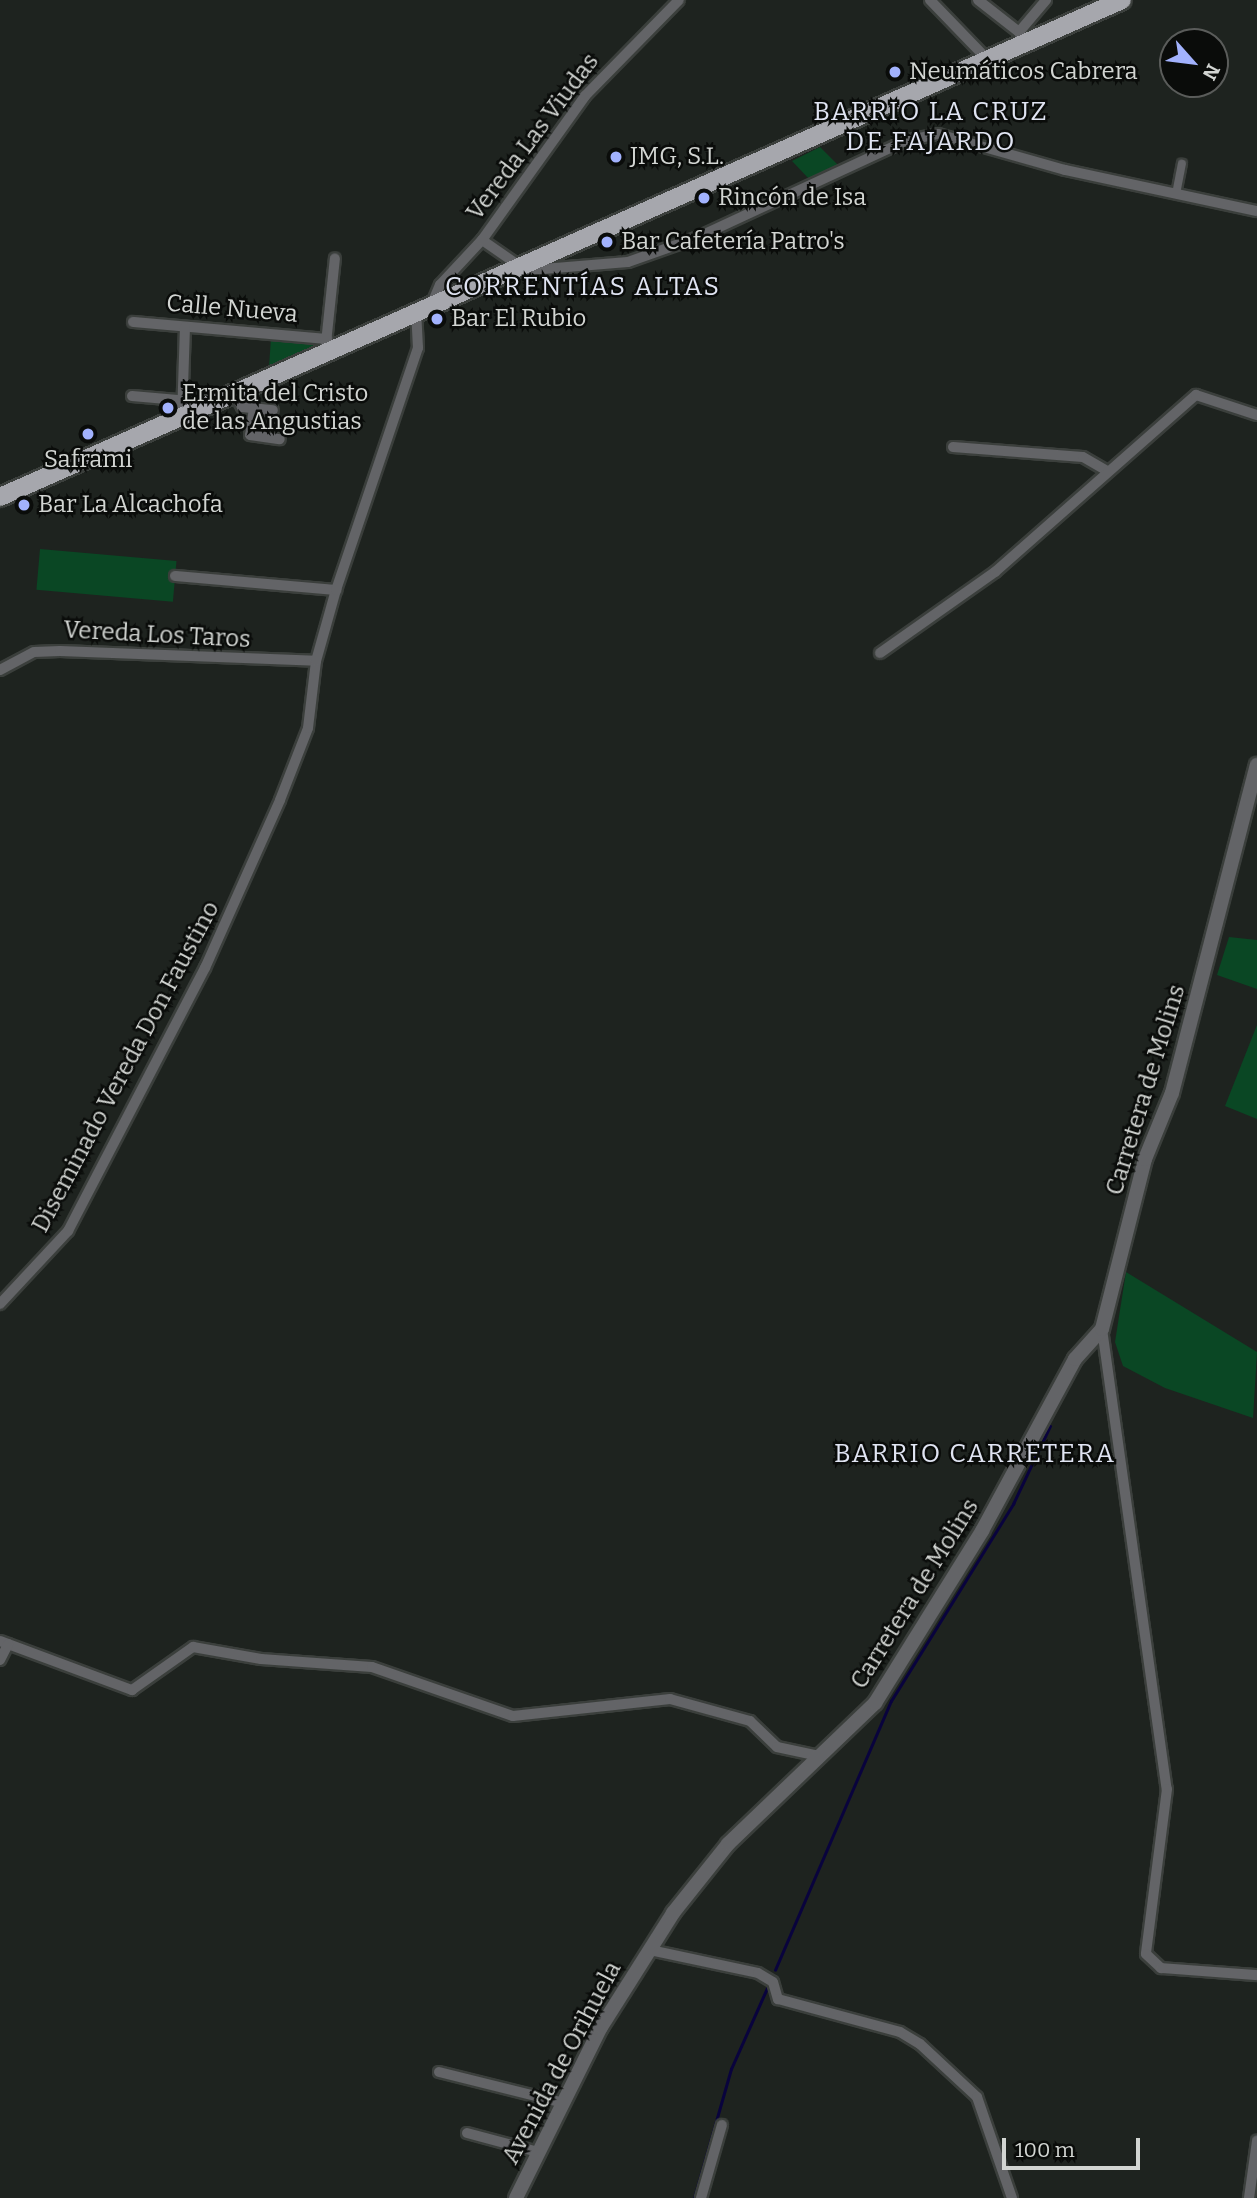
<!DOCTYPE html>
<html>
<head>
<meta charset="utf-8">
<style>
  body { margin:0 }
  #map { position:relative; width:1257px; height:2198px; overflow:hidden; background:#1e231f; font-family:Bitter,serif }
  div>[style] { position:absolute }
  .green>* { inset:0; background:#0a4724; transform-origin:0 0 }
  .stream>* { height:2.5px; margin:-1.25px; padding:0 1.25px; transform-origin:1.25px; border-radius:1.25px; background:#09033d }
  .roads { filter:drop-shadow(2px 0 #3b3f3c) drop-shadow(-2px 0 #3b3f3c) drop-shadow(0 2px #3b3f3c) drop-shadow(0 -2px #3b3f3c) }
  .pedestrian>* { height:8px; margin:-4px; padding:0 4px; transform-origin:4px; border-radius:4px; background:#636467 }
  .minor>* { height:10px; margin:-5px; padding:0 5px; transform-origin:5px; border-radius:5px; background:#636467 }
  .tertiary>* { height:14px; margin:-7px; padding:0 7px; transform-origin:7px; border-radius:7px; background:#636467 }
  .primary>* { height:18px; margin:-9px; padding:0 9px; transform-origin:9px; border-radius:9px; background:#a6a7ad }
  .dots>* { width:19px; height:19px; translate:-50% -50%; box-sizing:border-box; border:4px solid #0a0c0a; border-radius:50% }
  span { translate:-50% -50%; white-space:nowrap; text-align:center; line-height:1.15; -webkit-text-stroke:5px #0a0c0a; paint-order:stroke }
  .poi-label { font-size:24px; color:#d2d5d2 }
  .left { translate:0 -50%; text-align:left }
  .street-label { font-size:24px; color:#d2d5d2 }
  .neighbourhood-label { font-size:26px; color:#e0e4f2; letter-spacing:2px }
  .north { position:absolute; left:1159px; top:28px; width:70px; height:70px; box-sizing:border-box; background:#0a0c0a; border:2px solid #5a5c5a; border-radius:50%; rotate:118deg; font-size:19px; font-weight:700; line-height:28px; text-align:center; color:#d2d5d2 }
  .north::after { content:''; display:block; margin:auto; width:24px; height:32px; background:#a2b2fd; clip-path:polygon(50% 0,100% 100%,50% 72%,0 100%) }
  .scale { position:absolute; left:1002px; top:2138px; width:138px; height:32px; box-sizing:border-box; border:4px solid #d2d5d2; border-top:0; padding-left:9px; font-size:21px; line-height:24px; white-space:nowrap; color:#d2d5d2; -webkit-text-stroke:5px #0a0c0a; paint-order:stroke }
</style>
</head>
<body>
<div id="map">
  <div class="green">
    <i style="clip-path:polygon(820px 147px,838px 165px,810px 180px,792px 161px)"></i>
    <i style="clip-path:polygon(271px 338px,318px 340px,317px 347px,269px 367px)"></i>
    <i style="left:40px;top:549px;width:137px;height:41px;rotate:5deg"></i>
    <i style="clip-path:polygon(1229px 937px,1257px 940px,1257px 989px,1217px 975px)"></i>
    <i style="clip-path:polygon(1257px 1025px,1257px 1119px,1225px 1106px)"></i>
    <i style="clip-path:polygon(1126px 1272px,1257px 1352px,1253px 1418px,1165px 1388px,1123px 1366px,1115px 1342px)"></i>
  </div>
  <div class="stream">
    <i style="left:775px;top:1970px;width:293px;rotate:-66.7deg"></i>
    <i style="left:891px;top:1701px;width:232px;rotate:-58.2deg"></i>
    <i style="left:1013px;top:1504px;width:86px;rotate:-64.6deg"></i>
    <i style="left:694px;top:2198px;width:134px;rotate:-74deg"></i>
    <i style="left:731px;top:2069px;width:89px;rotate:-66deg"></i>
  </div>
  <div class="roads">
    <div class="pedestrian">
      <i style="left:1176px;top:194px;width:31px;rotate:-79deg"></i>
    </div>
    <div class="minor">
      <i style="left:930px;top:0;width:82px;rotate:46deg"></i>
      <i style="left:978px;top:0;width:52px;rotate:38deg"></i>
      <i style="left:1024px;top:43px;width:12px;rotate:-114deg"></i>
      <i style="left:1019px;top:32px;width:42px;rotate:-49.8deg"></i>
      <i style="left:482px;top:240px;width:47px;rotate:34.7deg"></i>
      <i style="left:519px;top:271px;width:109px;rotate:-4.7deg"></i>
      <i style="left:628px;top:262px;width:72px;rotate:-19.4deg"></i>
      <i style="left:696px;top:238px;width:230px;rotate:-24.9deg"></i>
      <i style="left:905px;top:141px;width:34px;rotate:-12deg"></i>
      <i style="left:938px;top:134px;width:132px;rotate:15.8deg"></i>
      <i style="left:1065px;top:170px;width:196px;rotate:12.1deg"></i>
      <i style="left:431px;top:306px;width:23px;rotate:-67deg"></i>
      <i style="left:440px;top:285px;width:62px;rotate:-47deg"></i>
      <i style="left:482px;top:240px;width:177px;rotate:-54.4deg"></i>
      <i style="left:585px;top:96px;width:134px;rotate:-45.6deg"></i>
      <i style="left:133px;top:322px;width:195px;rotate:5deg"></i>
      <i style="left:326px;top:343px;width:85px;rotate:-84deg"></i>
      <i style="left:234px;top:393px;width:16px;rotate:60deg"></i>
      <i style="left:242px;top:407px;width:31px;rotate:6deg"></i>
      <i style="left:132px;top:396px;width:46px;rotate:5deg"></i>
      <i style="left:254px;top:408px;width:27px;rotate:98deg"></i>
      <i style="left:250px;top:435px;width:30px;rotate:8deg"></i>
      <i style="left:182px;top:417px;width:90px;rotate:-88.1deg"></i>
      <i style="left:953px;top:447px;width:130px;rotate:4.4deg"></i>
      <i style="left:1083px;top:457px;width:28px;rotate:30deg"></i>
      <i style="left:175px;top:576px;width:162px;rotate:5deg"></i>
      <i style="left:880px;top:653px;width:141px;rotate:-35.2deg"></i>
      <i style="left:995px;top:572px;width:268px;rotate:-41.4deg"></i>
      <i style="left:1196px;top:395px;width:64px;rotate:18.2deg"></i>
      <i style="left:0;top:670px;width:38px;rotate:-28deg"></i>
      <i style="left:34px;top:652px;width:26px;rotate:-2deg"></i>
      <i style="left:60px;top:651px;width:256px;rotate:2.2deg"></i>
      <i style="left:0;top:1304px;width:100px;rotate:-47deg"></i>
      <i style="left:68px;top:1231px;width:297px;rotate:-62.5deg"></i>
      <i style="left:205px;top:968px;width:184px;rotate:-65.9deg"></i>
      <i style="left:280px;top:800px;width:77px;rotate:-68.7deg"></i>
      <i style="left:308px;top:728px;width:67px;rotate:-83.2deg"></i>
      <i style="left:316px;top:661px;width:74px;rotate:-74.3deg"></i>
      <i style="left:336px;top:590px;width:256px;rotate:-71.3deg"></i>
      <i style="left:418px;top:348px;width:36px;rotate:-93deg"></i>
      <i style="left:1102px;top:1329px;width:465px;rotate:82deg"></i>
      <i style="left:1167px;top:1789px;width:166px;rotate:97.3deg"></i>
      <i style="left:1146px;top:1954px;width:21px;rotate:43deg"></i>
      <i style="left:1161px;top:1968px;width:96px;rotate:4.2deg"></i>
      <i style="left:0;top:1641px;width:141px;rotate:20.4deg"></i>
      <i style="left:132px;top:1690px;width:75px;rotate:-35.2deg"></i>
      <i style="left:193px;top:1647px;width:69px;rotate:10deg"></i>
      <i style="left:261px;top:1659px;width:111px;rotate:4.1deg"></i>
      <i style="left:372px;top:1667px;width:149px;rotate:19.2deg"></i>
      <i style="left:513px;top:1716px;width:158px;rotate:-6.2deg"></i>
      <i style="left:670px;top:1699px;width:83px;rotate:15.4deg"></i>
      <i style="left:750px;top:1721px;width:37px;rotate:44deg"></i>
      <i style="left:777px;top:1747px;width:43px;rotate:12.1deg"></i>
      <i style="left:0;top:1660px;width:18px;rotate:-63deg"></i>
      <i style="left:650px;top:1950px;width:110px;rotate:12deg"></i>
      <i style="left:758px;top:1973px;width:17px;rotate:31deg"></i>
      <i style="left:773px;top:1982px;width:18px;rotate:74deg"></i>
      <i style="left:778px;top:1999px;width:126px;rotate:15.1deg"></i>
      <i style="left:900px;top:2032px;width:23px;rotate:31deg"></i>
      <i style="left:920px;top:2044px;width:78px;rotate:42.9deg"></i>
      <i style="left:977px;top:2097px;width:107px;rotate:70.9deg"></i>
      <i style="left:439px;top:2072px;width:128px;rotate:14deg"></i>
      <i style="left:467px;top:2133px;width:73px;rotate:15deg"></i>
      <i style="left:701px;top:2198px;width:76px;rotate:-74deg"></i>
      <i style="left:1249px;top:2198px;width:58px;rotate:-82deg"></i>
    </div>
    <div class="tertiary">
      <i style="left:516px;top:2198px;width:191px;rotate:-63.6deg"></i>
      <i style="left:601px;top:2027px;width:135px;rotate:-57.7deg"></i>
      <i style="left:673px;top:1913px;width:88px;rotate:-51.4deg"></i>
      <i style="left:728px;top:1844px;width:204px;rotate:-43.8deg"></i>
      <i style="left:875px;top:1703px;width:203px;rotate:-58.1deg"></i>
      <i style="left:982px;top:1531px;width:196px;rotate:-61.6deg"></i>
      <i style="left:1075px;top:1359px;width:40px;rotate:-48deg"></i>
      <i style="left:1102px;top:1329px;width:175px;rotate:-75.8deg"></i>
      <i style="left:1145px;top:1159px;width:71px;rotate:-67.8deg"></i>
      <i style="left:1172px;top:1093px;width:339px;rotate:-75.5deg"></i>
    </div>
    <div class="primary">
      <i style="left:0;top:497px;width:1227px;rotate:-23.89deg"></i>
    </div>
  </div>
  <div class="dots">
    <i style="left:895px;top:72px;background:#a2b2fd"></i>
    <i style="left:616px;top:157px;background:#a2b2fd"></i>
    <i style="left:704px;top:198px;background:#a2b2fd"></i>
    <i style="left:607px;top:242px;background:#a2b2fd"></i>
    <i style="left:437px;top:319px;background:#a2b2fd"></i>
    <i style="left:168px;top:408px;background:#a2b2fd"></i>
    <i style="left:88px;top:434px;background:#a2b2fd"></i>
    <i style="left:24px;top:505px;background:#a2b2fd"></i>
  </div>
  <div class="poi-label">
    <span class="left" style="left:909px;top:72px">Neumáticos Cabrera</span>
    <span class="left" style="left:630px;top:157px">JMG, S.L.</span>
    <span class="left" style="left:718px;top:198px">Rincón de Isa</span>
    <span class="left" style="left:621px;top:242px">Bar Cafetería Patro's</span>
    <span class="left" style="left:451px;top:319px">Bar El Rubio</span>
    <span class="left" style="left:182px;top:408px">Ermita del Cristo<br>de las Angustias</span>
    <span style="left:88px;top:460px">Saframi</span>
    <span class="left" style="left:38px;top:505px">Bar La Alcachofa</span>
  </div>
  <div class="street-label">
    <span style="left:533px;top:137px;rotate:-53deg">Vereda Las Viudas</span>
    <span style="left:232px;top:309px;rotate:5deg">Calle Nueva</span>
    <span style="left:157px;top:635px;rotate:3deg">Vereda Los Taros</span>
    <span style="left:126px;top:1067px;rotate:-62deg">Diseminado Vereda Don Faustino</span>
    <span style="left:1146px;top:1090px;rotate:-73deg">Carretera de Molins</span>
    <span style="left:915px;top:1594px;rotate:-58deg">Carretera de Molins</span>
    <span style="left:562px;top:2063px;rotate:-62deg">Avenida de Orihuela</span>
  </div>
  <div class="neighbourhood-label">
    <span style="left:931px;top:127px">BARRIO LA CRUZ<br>DE FAJARDO</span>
    <span style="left:583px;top:287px">CORRENTÍAS ALTAS</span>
    <span style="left:975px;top:1454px">BARRIO CARRETERA</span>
  </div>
  <div class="north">N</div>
  <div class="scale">100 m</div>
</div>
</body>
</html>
